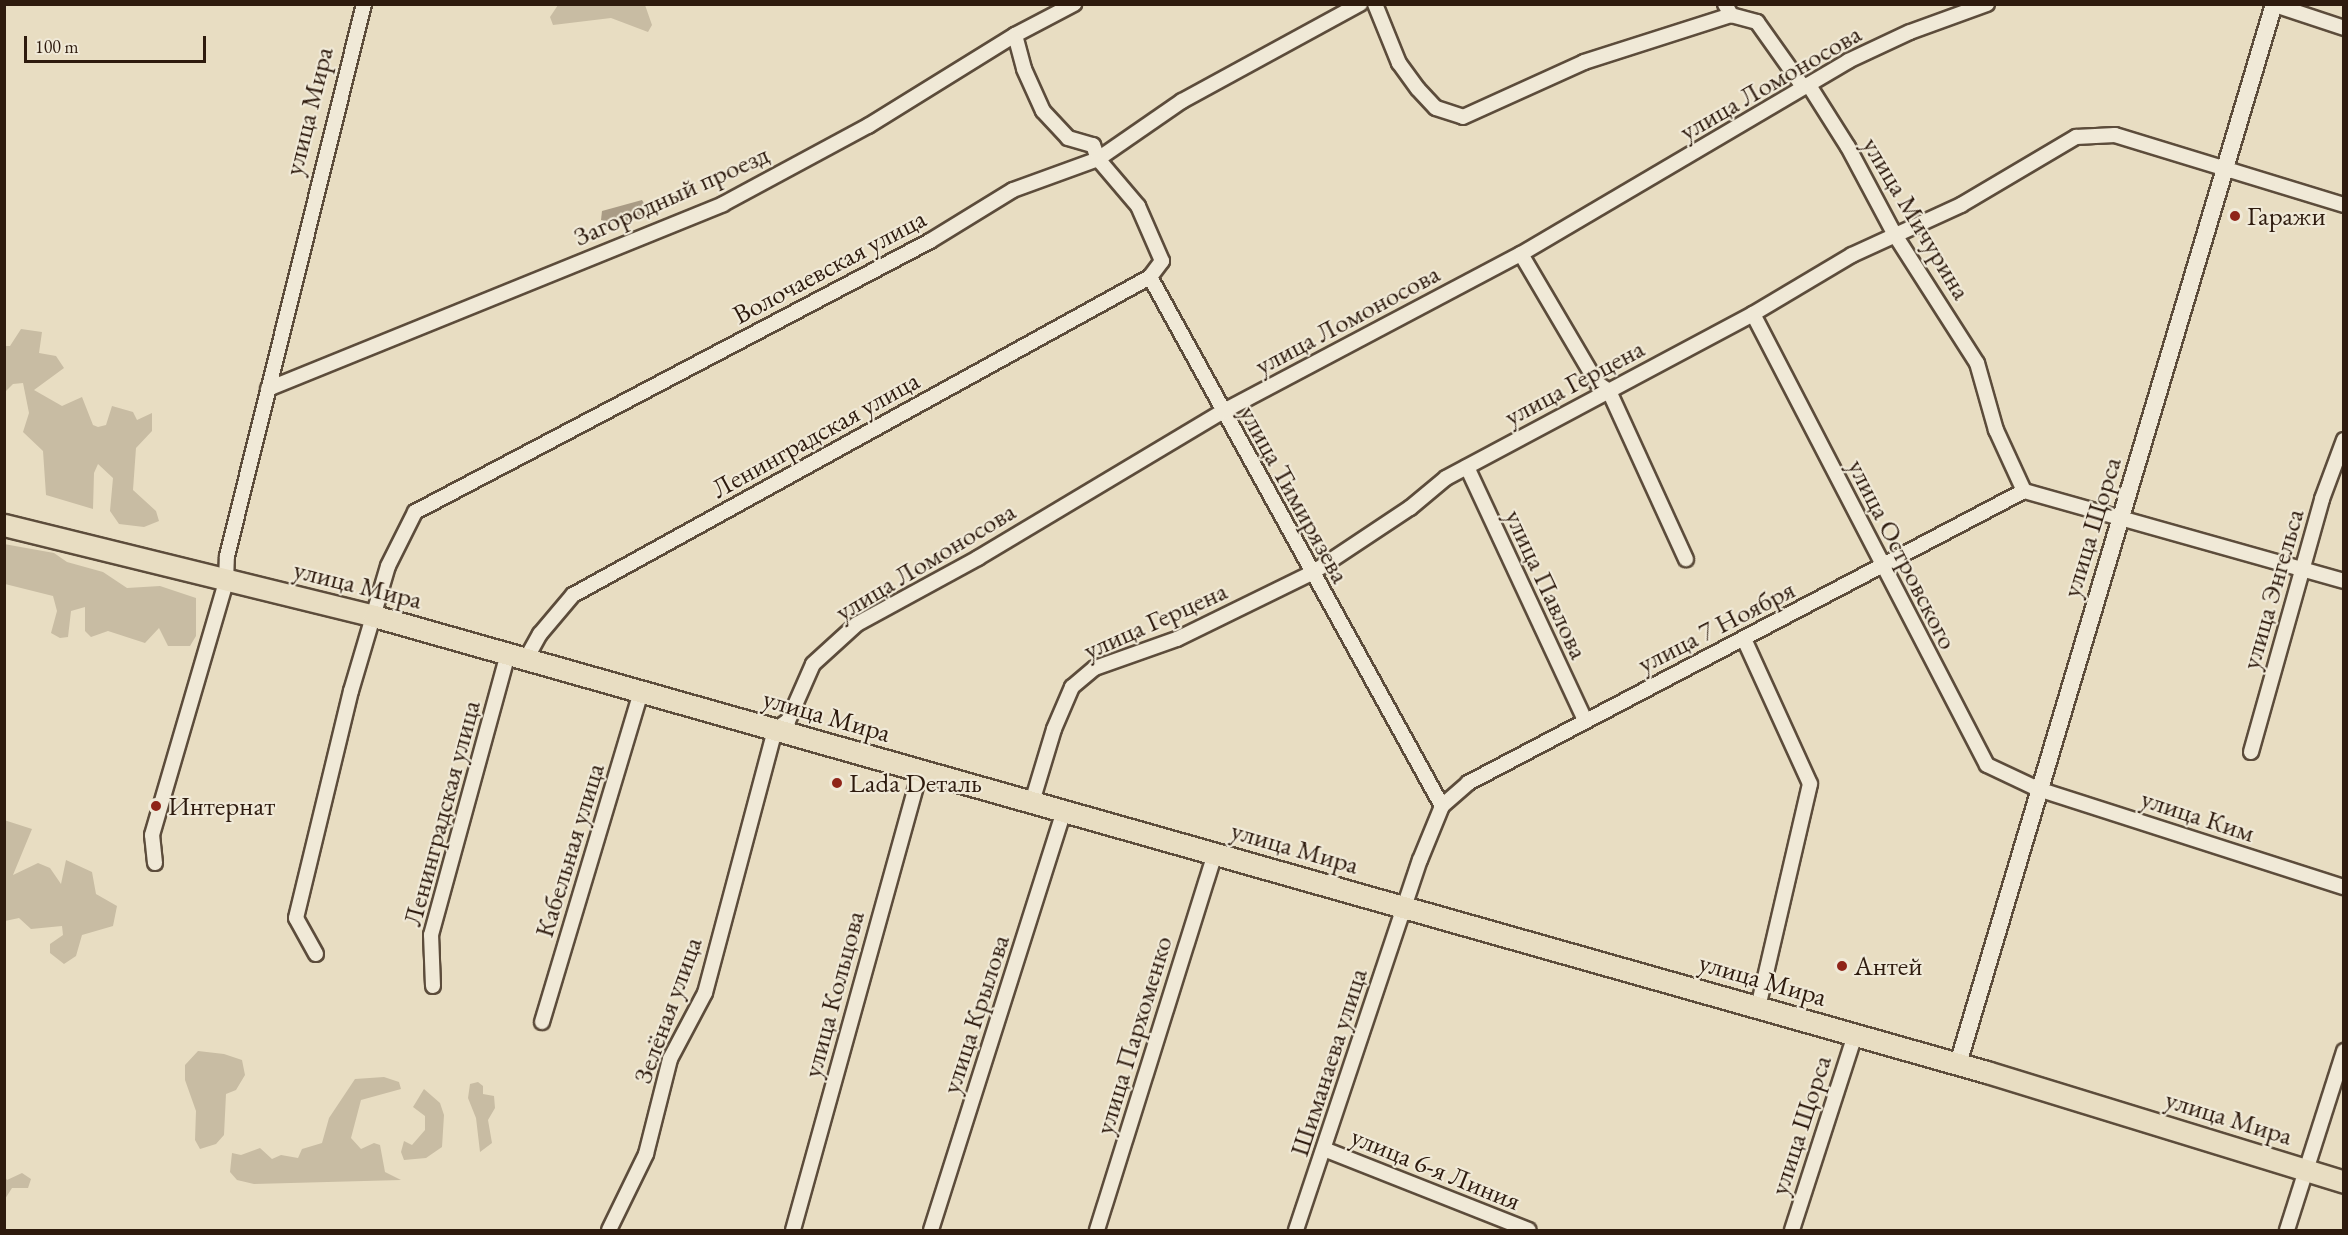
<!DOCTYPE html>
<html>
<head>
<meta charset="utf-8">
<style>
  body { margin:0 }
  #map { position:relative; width:2348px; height:1235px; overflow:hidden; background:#e8ddc2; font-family:"EB Garamond",serif }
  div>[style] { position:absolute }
  .green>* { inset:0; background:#c8bca3 }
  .water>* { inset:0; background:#a99b85 }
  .roads { filter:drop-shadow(2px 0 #5c4c3b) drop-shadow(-2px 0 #5c4c3b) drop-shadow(0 2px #5c4c3b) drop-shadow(0 -2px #5c4c3b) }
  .minor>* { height:14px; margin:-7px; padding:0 7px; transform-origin:7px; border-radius:7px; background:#f0e9d7 }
  .tertiary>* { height:16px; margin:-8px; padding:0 8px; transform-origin:8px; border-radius:8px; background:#f0e9d7 }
  .primary>* { height:21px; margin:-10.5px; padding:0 10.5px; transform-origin:10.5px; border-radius:10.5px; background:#e8ddc2 }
  .dots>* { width:16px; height:16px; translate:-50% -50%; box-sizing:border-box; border:3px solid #f0e9d7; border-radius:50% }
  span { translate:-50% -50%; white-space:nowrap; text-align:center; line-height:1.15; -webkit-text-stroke:4.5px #f0e9d7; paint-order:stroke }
  .street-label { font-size:27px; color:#2e1b0e }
  .poi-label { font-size:27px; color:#2e1b0e }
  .left { translate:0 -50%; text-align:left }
  .frame { position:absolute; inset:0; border:6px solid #2e1b0e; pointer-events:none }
  .scale { position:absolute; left:24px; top:36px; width:182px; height:27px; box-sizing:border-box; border:3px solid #2e1b0e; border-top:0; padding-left:8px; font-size:18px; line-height:21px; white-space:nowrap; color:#2e1b0e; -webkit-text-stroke:4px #f0e9d7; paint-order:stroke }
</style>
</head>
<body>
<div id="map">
  <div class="green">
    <i style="clip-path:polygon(558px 5px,645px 5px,652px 25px,648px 32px,611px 18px,553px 25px,550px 17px)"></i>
    <i style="clip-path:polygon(21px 329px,42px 332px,39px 353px,56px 356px,64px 368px,34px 390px,62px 406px,82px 397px,93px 425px,98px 427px,106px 425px,112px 406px,133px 412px,137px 420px,152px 413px,152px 431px,136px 448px,133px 490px,156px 511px,159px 521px,144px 527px,119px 524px,110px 511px,113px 478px,98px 464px,94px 473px,93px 509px,46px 495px,43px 451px,23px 432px,29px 413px,23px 383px,13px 384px,5px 392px,5px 346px,10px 346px)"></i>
    <i style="clip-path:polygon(4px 544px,54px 553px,67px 562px,103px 572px,127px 588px,160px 586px,196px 598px,196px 636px,190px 646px,168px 646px,159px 628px,145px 643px,108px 631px,91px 637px,85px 631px,85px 607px,71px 611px,68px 637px,60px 638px,51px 633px,57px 611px,53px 596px,5px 584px)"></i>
    <i style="clip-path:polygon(4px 820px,32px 829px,13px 875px,38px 863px,50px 868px,61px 884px,66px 860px,92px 872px,96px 894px,117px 906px,113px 926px,82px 935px,76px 956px,64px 964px,50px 953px,50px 944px,63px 935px,62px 926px,31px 929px,19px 918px,5px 921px)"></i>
    <i style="clip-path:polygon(198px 1051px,224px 1054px,242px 1060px,245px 1075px,236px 1090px,226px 1094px,224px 1135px,216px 1144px,200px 1149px,195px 1140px,196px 1111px,185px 1080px,185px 1065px)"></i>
    <i style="clip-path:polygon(384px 1077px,399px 1082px,401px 1089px,361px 1100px,351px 1138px,361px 1149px,374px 1143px,380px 1145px,385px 1172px,401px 1180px,254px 1184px,237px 1180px,230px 1172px,232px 1153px,241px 1155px,260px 1148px,272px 1159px,281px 1155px,298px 1158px,302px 1149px,322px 1143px,329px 1118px,355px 1079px)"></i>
    <i style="clip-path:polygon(478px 1082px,483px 1086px,483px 1094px,494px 1096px,495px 1108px,488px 1120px,492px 1143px,480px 1152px,476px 1118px,468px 1098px,470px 1084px)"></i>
    <i style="clip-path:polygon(424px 1089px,440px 1103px,444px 1115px,442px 1147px,426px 1158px,404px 1160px,401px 1152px,404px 1141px,412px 1145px,425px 1130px,425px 1116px,413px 1107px)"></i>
    <i style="clip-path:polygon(22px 1173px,31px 1179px,28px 1188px,12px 1188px,5px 1199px,5px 1177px,7px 1180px)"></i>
  </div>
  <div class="water">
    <i style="clip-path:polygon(642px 200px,649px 212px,641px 218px,617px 224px,601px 220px,602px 211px)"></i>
  </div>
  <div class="roads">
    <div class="minor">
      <i style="left:1375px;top:4px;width:64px;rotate:67.9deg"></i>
      <i style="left:1399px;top:63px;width:32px;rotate:54deg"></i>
      <i style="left:1418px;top:89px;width:26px;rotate:47deg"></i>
      <i style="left:1436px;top:108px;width:28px;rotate:18deg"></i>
      <i style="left:1463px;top:117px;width:133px;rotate:-24.4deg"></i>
      <i style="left:1584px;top:62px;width:154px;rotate:-17.7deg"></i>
      <i style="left:1725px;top:4px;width:13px;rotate:61deg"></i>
      <i style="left:1731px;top:15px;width:27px;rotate:15deg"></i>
      <i style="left:1757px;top:22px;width:76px;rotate:54.6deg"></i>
      <i style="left:1801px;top:84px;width:9px;rotate:18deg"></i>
      <i style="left:1810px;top:87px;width:71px;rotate:57.7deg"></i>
      <i style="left:1848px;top:147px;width:100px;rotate:61.9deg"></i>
      <i style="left:1895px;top:235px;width:152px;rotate:57.4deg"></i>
      <i style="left:1977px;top:363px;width:70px;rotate:74.2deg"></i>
      <i style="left:1996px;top:430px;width:67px;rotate:65.3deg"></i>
      <i style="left:2272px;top:4px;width:76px;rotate:18.4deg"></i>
      <i style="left:1015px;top:35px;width:35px;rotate:75deg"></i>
      <i style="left:1024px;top:69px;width:46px;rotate:65.7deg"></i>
      <i style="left:1043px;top:111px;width:37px;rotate:47deg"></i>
      <i style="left:1068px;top:138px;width:26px;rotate:16deg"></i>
      <i style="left:1093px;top:145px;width:15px;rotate:70deg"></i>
      <i style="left:1098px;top:159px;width:62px;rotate:49.6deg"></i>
      <i style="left:1138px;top:206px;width:60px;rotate:66.4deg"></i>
      <i style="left:1162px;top:261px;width:20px;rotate:127deg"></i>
      <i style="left:1150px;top:277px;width:604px;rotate:61.1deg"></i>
      <i style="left:1521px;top:254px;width:150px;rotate:59.5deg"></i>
      <i style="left:1597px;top:383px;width:14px;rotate:34deg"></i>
      <i style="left:1609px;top:391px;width:185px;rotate:65.4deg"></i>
      <i style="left:1753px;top:314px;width:508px;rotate:62.58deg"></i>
      <i style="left:1987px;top:765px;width:56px;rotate:25.2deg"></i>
      <i style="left:2038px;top:789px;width:321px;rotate:17.8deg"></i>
      <i style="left:268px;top:389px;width:491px;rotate:-22.1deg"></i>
      <i style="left:723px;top:204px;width:165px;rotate:-28.3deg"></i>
      <i style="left:868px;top:126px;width:173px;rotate:-31.8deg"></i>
      <i style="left:1015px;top:35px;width:67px;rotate:-27.7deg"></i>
      <i style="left:1467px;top:467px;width:279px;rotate:65deg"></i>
      <i style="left:1744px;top:639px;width:159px;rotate:65.5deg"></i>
      <i style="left:1810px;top:784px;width:229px;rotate:103.1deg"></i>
      <i style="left:526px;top:659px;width:29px;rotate:-61deg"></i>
      <i style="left:540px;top:634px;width:51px;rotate:-49.8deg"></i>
      <i style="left:573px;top:595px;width:659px;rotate:-28.86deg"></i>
      <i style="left:2251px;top:752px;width:263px;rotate:-74.3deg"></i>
      <i style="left:2322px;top:499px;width:63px;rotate:-69.6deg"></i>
      <i style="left:1032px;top:802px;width:76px;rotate:-73.2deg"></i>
      <i style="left:1054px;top:729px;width:46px;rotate:-66.8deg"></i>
      <i style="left:1072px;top:687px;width:30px;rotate:-40deg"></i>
      <i style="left:1095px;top:668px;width:87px;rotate:-19.5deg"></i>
      <i style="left:1177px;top:639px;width:150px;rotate:-26.1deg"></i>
      <i style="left:1312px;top:573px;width:118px;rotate:-33.6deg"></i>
      <i style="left:1410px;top:508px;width:47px;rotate:-39.8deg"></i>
      <i style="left:1446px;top:478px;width:348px;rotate:-28.1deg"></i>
      <i style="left:1753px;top:314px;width:115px;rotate:-30.8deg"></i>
      <i style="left:1852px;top:255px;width:120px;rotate:-24.6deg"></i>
      <i style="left:1961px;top:205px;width:134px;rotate:-30.6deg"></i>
      <i style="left:2076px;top:137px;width:39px;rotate:-3deg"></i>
      <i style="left:2115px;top:135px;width:239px;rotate:17deg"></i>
      <i style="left:155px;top:863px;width:28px;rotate:-96deg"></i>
      <i style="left:152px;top:835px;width:264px;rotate:-73.7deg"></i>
      <i style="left:226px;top:582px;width:26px;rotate:-88deg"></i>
      <i style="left:227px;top:556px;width:569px;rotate:-76.06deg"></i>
      <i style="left:316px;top:954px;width:41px;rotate:-119.1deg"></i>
      <i style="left:296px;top:918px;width:234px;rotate:-76.4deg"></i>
      <i style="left:351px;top:691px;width:130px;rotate:-73.5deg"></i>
      <i style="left:388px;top:566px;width:60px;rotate:-63.4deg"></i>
      <i style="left:415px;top:512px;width:582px;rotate:-27.75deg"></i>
      <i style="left:930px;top:241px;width:97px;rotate:-31.6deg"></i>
      <i style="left:1013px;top:190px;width:90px;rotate:-20deg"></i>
      <i style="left:1098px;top:159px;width:102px;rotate:-34.6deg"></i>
      <i style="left:1182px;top:101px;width:203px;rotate:-28.6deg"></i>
      <i style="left:433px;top:986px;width:51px;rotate:-92.2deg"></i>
      <i style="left:431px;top:935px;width:291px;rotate:-74.7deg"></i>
      <i style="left:542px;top:1022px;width:345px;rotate:-73.3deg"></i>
      <i style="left:1324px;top:1149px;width:220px;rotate:21.6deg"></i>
      <i style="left:609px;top:1230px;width:85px;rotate:-64deg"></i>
      <i style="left:646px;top:1154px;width:98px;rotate:-75.8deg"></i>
      <i style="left:670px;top:1059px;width:75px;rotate:-62.1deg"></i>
      <i style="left:705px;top:993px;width:272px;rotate:-75.1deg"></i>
      <i style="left:775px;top:730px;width:16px;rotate:-35deg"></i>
      <i style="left:788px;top:721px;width:62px;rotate:-66.3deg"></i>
      <i style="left:813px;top:664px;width:59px;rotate:-42.3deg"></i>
      <i style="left:857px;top:624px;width:138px;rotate:-28.6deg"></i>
      <i style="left:978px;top:558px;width:284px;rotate:-30.9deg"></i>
      <i style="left:1222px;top:412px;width:338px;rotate:-27.9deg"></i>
      <i style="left:1521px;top:254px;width:380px;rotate:-30.5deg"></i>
      <i style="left:1848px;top:61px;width:68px;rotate:-25.1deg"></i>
      <i style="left:1910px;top:32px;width:82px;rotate:-20deg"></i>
      <i style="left:793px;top:1230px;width:476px;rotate:-74.5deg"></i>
      <i style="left:931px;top:1230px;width:440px;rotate:-72.4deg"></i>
      <i style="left:1097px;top:1230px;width:394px;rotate:-72.6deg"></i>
      <i style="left:1296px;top:1230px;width:390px;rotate:-71.5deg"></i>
      <i style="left:1420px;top:860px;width:58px;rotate:-67.8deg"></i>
      <i style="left:1442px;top:806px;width:35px;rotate:-41deg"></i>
      <i style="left:1468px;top:783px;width:628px;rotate:-27.71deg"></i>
      <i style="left:2024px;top:491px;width:332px;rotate:15.7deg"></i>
      <i style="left:1792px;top:1230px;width:205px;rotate:-72.1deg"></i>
      <i style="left:2287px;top:1230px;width:188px;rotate:-72.3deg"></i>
    </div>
    <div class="tertiary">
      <i style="left:1958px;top:1064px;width:1106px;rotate:-73.4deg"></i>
    </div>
    <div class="primary">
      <i style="left:4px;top:525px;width:381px;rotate:13.8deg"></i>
      <i style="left:374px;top:616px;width:1676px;rotate:15.79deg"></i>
      <i style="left:1987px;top:1072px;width:374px;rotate:17.1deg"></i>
    </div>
  </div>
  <div class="dots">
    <i style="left:2235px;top:216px;background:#8f2418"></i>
    <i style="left:837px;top:783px;background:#8f2418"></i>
    <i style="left:156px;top:806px;background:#8f2418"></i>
    <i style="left:1842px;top:966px;background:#8f2418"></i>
  </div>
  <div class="street-label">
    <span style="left:1770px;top:82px;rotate:-30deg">улица Ломоносова</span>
    <span style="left:308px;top:111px;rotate:-76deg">улица Мира</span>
    <span style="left:671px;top:195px;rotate:-24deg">Загородный проезд</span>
    <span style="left:1917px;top:218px;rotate:59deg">улица Мичурина</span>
    <span style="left:829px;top:266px;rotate:-28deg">Волочаевская улица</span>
    <span style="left:1347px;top:319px;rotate:-28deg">улица Ломоносова</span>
    <span style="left:1574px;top:382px;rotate:-28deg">улица Герцена</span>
    <span style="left:815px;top:434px;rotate:-29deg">Ленинградская улица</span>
    <span style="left:1295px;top:494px;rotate:61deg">улица Тимирязева</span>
    <span style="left:2091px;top:527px;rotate:-73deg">улица Щорса</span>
    <span style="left:1903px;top:554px;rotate:63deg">улица Островского</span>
    <span style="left:925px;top:561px;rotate:-31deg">улица Ломоносова</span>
    <span style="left:358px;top:584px;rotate:14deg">улица Мира</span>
    <span style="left:1547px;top:584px;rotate:65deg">улица Павлова</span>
    <span style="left:2272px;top:589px;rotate:-74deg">улица Энгельса</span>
    <span style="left:1155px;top:620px;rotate:-24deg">улица Герцена</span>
    <span style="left:1716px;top:626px;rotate:-27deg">улица 7 Ноября</span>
    <span style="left:827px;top:715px;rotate:16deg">улица Мира</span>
    <span style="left:441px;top:813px;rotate:-75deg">Ленинградская улица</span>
    <span style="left:2198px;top:815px;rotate:18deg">улица Ким</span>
    <span style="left:1295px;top:847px;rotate:16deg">улица Мира</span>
    <span style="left:569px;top:850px;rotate:-73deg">Кабельная улица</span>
    <span style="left:1763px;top:979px;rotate:16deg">улица Мира</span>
    <span style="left:833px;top:994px;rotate:-75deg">улица Кольцова</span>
    <span style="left:667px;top:1010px;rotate:-70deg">Зелёная улица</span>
    <span style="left:975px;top:1014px;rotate:-72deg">улица Крылова</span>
    <span style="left:1133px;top:1035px;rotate:-73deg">улица Пархоменко</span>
    <span style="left:1328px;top:1062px;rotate:-72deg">Шиманаева улица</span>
    <span style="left:2229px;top:1117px;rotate:17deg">улица Мира</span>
    <span style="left:1800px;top:1125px;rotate:-72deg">улица Щорса</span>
    <span style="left:1436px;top:1168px;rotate:22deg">улица 6-я Линия</span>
  </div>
  <div class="poi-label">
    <span class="left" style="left:2247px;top:216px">Гаражи</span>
    <span class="left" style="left:849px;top:783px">Lada Dеталь</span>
    <span class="left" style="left:168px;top:806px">Интернат</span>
    <span class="left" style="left:1854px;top:966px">Антей</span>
  </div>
  <div class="frame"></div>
  <div class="scale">100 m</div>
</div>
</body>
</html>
